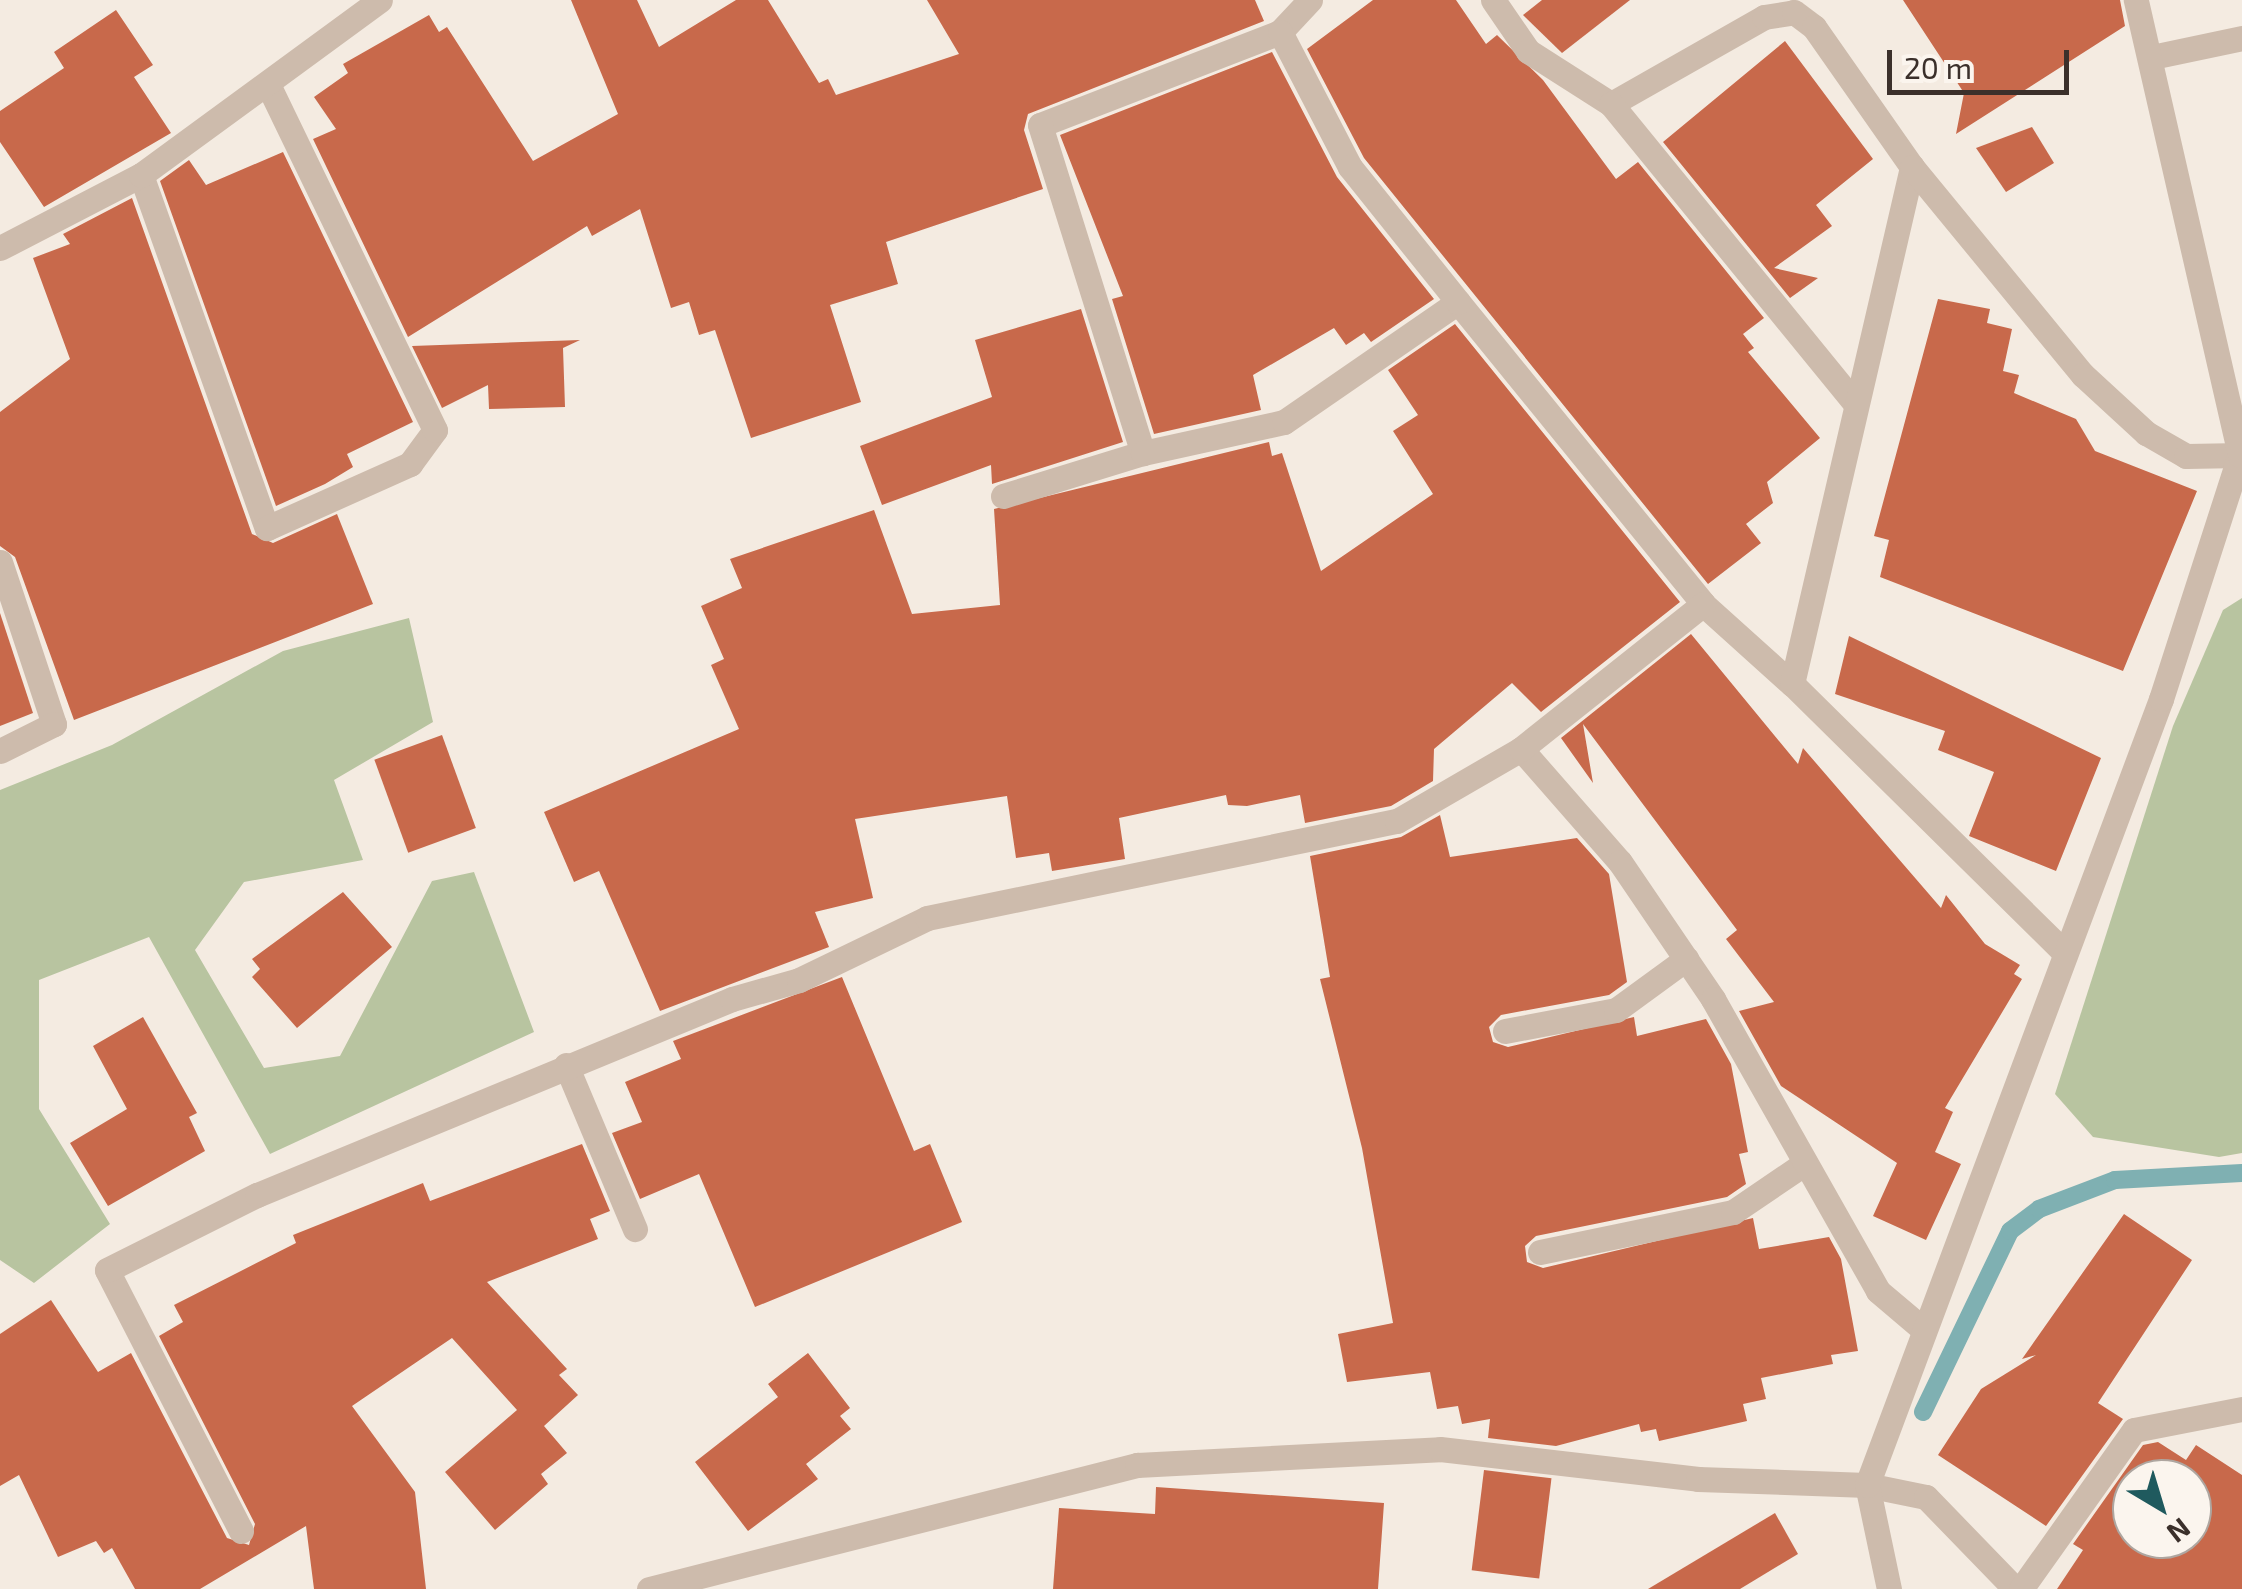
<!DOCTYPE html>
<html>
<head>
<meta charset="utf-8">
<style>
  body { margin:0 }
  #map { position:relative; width:2242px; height:1589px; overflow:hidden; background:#f4ebe1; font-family:"Exo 2",sans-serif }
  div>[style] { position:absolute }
  .green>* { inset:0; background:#b8c4a0 }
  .stream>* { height:18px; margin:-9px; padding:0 9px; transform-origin:9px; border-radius:9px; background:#7fb0b2 }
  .building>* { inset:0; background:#c8694b; transform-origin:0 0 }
  .lane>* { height:25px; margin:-12.5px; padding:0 12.5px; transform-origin:12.5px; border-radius:12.5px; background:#cdbbac }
  .street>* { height:25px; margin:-12.5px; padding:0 12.5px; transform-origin:12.5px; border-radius:12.5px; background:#cdbbac }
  span { translate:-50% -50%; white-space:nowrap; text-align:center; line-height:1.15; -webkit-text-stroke:9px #fbf5ee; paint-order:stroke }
  .north { position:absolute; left:2112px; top:1459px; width:100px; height:100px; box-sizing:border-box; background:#fbf5ee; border:2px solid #aea6a0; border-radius:50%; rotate:142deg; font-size:28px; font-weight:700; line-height:40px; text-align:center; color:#3b302b }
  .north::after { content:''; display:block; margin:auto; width:35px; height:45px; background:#1f5a5e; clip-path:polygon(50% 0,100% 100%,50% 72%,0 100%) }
  .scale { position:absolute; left:1887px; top:50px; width:182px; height:45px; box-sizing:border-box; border:5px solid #3b302b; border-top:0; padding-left:12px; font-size:30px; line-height:35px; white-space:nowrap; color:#3b302b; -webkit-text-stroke:8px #fbf5ee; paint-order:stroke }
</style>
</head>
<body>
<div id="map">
  <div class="green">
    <i style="clip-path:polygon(2242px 598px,2242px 1153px,2219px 1157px,2093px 1137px,2055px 1094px,2173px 726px,2223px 610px)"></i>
    <i style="clip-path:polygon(409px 618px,433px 722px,334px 780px,363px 860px,244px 882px,195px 950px,264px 1068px,340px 1056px,432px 881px,474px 872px,534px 1032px,270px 1154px,149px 937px,39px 980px,39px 1109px,110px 1224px,34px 1283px,0 1260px,0 790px,112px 745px,283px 651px)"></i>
  </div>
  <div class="stream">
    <i style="left:1923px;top:1412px;width:201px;rotate:-64.3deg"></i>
    <i style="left:2010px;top:1231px;width:36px;rotate:-37deg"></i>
    <i style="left:2039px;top:1209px;width:81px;rotate:-20.9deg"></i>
    <i style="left:2115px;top:1180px;width:127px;rotate:-3.2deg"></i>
  </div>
  <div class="building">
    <i style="clip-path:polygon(571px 0,637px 0,659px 47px,736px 0,768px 0,819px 83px,828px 79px,836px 95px,959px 54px,927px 0,1255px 0,1264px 21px,1028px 114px,1024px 130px,1043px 189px,886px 242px,898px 284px,830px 305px,861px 402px,751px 438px,715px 330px,699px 335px,689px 302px,671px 308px,640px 209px,592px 236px,587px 226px,408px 337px,313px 139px,336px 129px,314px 97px,348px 73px,343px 64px,429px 15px,439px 32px,447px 27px,533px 161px,618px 114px)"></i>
    <i style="clip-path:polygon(1373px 0,1456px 0,1486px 44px,1497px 35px,1543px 80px,1616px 179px,1638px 162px,1764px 318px,1743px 334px,1754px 348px,1748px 352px,1820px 438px,1767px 482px,1773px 503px,1746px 524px,1761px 543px,1708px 584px,1364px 158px,1307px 49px)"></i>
    <i style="clip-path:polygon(1542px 0,1630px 0,1562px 53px,1523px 15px)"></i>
    <i style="clip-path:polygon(1903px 0,2120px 0,2125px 26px,1956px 134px,1964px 93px)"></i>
    <i style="clip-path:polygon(116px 10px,153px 65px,134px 77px,171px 133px,44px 207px,0 142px,0 111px,64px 68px,54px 52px)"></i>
    <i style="clip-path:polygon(1785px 41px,1873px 159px,1816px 205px,1832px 226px,1774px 268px,1818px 278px,1790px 298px,1663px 142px)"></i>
    <i style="clip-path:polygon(1272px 52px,1337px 177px,1434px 299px,1371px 342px,1364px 333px,1346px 345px,1334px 328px,1253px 375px,1261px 410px,1154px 434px,1112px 299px,1123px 296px,1060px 135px)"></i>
    <i style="clip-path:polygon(2032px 127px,2054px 163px,2006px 192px,1976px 148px)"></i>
    <i style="clip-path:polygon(283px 152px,413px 422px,347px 454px,353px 467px,325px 484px,276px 506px,160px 181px,189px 160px,206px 185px)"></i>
    <i style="clip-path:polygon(132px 198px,252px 534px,273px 543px,337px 514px,373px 604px,74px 720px,15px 557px,0 546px,0 412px,70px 359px,33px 258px,70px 244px,63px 234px)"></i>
    <i style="clip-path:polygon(1938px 299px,1990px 309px,1987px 323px,2012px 329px,2003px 371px,2019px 375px,2014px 393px,2076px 419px,2095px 451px,2197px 491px,2123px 671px,1880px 577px,1889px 540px,1874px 536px)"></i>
    <i style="clip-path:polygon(1081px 309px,1123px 442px,992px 484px,991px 465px,882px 505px,860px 446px,992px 397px,975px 340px)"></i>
    <i style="clip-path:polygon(1455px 324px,1680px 602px,1541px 712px,1512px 683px,1434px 749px,1433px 781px,1391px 806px,1305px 823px,1300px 795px,1247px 806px,1228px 805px,1226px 795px,1119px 818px,1125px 859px,1052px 871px,1049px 853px,1016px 858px,1007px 796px,855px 819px,873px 898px,815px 912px,829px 947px,660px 1011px,599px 871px,574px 882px,544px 812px,739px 729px,711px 665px,724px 659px,701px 606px,742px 588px,730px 559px,874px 510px,912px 614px,1000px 605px,994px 509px,1269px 442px,1272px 456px,1282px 453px,1321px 571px,1433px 494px,1393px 431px,1418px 415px,1388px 370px)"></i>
    <i style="clip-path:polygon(580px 340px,563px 348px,565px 407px,489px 409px,488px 385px,442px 408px,412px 346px)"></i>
    <i style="clip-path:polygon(0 613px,33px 713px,0 726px)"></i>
    <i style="clip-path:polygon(1691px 634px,1798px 764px,1803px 748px,1941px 908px,1946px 895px,1985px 944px,2020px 965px,2014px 974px,2022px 979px,1945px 1108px,1953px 1112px,1935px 1152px,1961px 1164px,1926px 1240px,1873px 1216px,1897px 1163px,1781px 1086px,1739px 1011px,1774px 1002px,1726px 939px,1737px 930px,1583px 724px,1593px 783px,1561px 738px)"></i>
    <i style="clip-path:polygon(1849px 636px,2101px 758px,2056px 871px,1969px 836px,1994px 772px,1938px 750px,1945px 731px,1835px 694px)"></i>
    <i style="left:442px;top:735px;width:99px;height:72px;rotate:70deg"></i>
    <i style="clip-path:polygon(1440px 815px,1450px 857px,1577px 838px,1609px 874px,1627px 982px,1609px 995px,1501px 1015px,1489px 1027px,1493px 1042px,1508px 1047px,1634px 1017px,1637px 1036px,1706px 1019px,1731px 1064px,1748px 1152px,1739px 1154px,1746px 1184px,1727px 1197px,1536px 1236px,1525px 1246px,1527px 1262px,1543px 1268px,1753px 1218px,1759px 1249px,1829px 1237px,1841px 1259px,1858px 1351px,1831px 1355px,1833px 1364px,1761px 1378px,1766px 1399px,1743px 1404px,1747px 1421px,1659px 1441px,1656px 1429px,1641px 1432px,1639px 1424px,1556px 1446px,1488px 1438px,1490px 1419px,1462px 1424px,1458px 1406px,1437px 1409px,1430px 1372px,1347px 1382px,1338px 1334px,1393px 1323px,1362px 1148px,1320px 979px,1330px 977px,1310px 856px,1401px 837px)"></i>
    <i style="clip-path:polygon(343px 892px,392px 947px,297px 1028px,252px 977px,260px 969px,252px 959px)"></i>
    <i style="clip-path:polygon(842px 977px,914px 1151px,930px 1144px,962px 1222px,755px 1307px,699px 1174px,640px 1199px,612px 1133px,642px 1122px,625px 1082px,681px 1059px,673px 1041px)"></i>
    <i style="clip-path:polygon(143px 1017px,197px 1113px,189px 1117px,205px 1151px,108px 1206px,70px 1143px,127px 1109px,93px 1046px)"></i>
    <i style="clip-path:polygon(582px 1144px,610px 1211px,590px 1219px,598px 1239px,487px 1282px,567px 1369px,559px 1375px,578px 1395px,544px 1426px,567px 1453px,541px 1474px,548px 1484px,495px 1530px,445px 1472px,517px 1410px,452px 1338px,352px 1406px,415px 1492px,426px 1589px,314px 1589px,306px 1526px,200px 1589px,135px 1589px,112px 1548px,104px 1553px,96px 1541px,58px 1557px,19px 1475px,0 1486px,0 1334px,51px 1300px,98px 1372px,131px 1353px,227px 1538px,249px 1545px,255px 1524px,159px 1336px,183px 1322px,174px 1305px,296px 1243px,293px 1235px,423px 1183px,430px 1201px)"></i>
    <i style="clip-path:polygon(2124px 1214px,2192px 1260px,2098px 1403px,2123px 1419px,2046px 1526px,1938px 1455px,1981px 1389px,2036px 1355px,2022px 1359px)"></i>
    <i style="clip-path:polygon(808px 1353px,850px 1408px,840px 1416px,851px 1429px,806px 1464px,818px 1479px,748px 1531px,695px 1462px,778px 1397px,768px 1384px)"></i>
    <i style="clip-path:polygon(evenodd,2158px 1442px,2186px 1460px,2196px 1445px,2242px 1475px,2242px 1589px,2057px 1589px,2083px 1550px,2073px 1544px,2143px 1445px,2158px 1442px,2132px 1479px,2192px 1479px,2192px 1539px,2132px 1539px,2132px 1479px)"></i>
    <i style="left:1484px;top:1470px;width:68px;height:101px;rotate:7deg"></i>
    <i style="clip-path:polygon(1156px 1487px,1384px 1503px,1378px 1589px,1053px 1589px,1059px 1508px,1155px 1514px)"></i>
    <i style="clip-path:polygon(1775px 1513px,1798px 1554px,1740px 1589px,1648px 1589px)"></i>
  </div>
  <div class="lane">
    <i style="left:1003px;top:496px;width:146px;rotate:-17.1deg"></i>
    <i style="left:1505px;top:1031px;width:113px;rotate:-10.7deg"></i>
    <i style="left:1616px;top:1010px;width:87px;rotate:-36.1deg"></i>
    <i style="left:566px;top:1065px;width:178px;rotate:67.2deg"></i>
    <i style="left:1540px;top:1252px;width:197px;rotate:-11.7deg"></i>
    <i style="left:1733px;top:1212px;width:87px;rotate:-34.2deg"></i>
  </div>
  <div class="street">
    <i style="left:1310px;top:0;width:44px;rotate:133.2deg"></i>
    <i style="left:1280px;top:32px;width:257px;rotate:158.8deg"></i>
    <i style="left:1040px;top:125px;width:344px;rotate:72.6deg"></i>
    <i style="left:1143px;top:453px;width:144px;rotate:-12.4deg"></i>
    <i style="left:1284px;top:422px;width:211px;rotate:-34.6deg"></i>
    <i style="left:1458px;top:302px;width:389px;rotate:50.9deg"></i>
    <i style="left:1703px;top:604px;width:120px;rotate:42deg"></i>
    <i style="left:1493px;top:0;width:62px;rotate:55.5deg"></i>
    <i style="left:1528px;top:51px;width:98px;rotate:32.6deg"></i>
    <i style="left:1611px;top:104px;width:176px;rotate:-29.6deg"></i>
    <i style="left:1764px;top:17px;width:30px;rotate:-9deg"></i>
    <i style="left:1794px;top:12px;width:25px;rotate:37deg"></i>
    <i style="left:1814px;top:27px;width:171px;rotate:55deg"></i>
    <i style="left:1280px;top:32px;width:152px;rotate:62.6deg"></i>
    <i style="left:1350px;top:167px;width:173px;rotate:51.3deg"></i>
    <i style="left:2152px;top:57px;width:92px;rotate:-11.9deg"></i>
    <i style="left:1611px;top:104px;width:386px;rotate:50.8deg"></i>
    <i style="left:141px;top:175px;width:375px;rotate:70.4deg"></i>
    <i style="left:267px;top:528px;width:157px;rotate:-24.1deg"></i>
    <i style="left:410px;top:464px;width:42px;rotate:-53.7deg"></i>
    <i style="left:435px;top:430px;width:384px;rotate:-115.8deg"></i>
    <i style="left:0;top:248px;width:159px;rotate:-27.4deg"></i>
    <i style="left:141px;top:175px;width:296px;rotate:-36.2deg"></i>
    <i style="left:0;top:562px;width:171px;rotate:71.6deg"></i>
    <i style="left:54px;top:724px;width:60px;rotate:153.4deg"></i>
    <i style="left:1521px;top:749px;width:150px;rotate:48.8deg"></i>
    <i style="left:1620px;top:862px;width:166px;rotate:55.8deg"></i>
    <i style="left:1713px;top:999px;width:335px;rotate:60.5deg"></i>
    <i style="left:1878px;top:1291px;width:59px;rotate:40.2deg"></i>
    <i style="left:2063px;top:951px;width:380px;rotate:-135.4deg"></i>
    <i style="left:1792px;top:684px;width:531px;rotate:-76.93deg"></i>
    <i style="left:1912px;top:167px;width:269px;rotate:50.6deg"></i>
    <i style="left:2083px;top:375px;width:86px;rotate:42.6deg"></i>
    <i style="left:2146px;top:433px;width:46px;rotate:29.9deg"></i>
    <i style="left:2186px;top:456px;width:56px;rotate:-1deg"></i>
    <i style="left:241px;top:1531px;width:293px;rotate:-117.2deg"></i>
    <i style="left:107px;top:1270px;width:168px;rotate:-26.6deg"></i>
    <i style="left:257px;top:1195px;width:514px;rotate:-22.42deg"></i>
    <i style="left:732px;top:999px;width:70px;rotate:-15.8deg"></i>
    <i style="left:799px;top:980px;width:142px;rotate:-25.8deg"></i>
    <i style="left:927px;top:918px;width:480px;rotate:-11.7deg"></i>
    <i style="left:1397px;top:821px;width:143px;rotate:-30.1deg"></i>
    <i style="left:1521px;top:749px;width:233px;rotate:-38.5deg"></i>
    <i style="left:649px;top:1589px;width:504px;rotate:-14.26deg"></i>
    <i style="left:1137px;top:1465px;width:303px;rotate:-3deg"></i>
    <i style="left:1440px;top:1449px;width:260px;rotate:6.6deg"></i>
    <i style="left:1698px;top:1479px;width:169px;rotate:2deg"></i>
    <i style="left:1867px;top:1485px;width:60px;rotate:11.5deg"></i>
    <i style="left:1926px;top:1497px;width:128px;rotate:45.9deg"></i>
    <i style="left:1889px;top:1589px;width:106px;rotate:-101.9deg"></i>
    <i style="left:1867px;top:1485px;width:839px;rotate:-69.49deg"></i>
    <i style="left:2161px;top:699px;width:256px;rotate:-72.1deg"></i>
    <i style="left:2240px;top:455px;width:467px;rotate:-102.9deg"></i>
    <i style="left:2021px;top:1589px;width:195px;rotate:-54.6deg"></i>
    <i style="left:2134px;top:1430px;width:110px;rotate:-11deg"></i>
  </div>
  <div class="north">N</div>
  <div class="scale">20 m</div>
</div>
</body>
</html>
